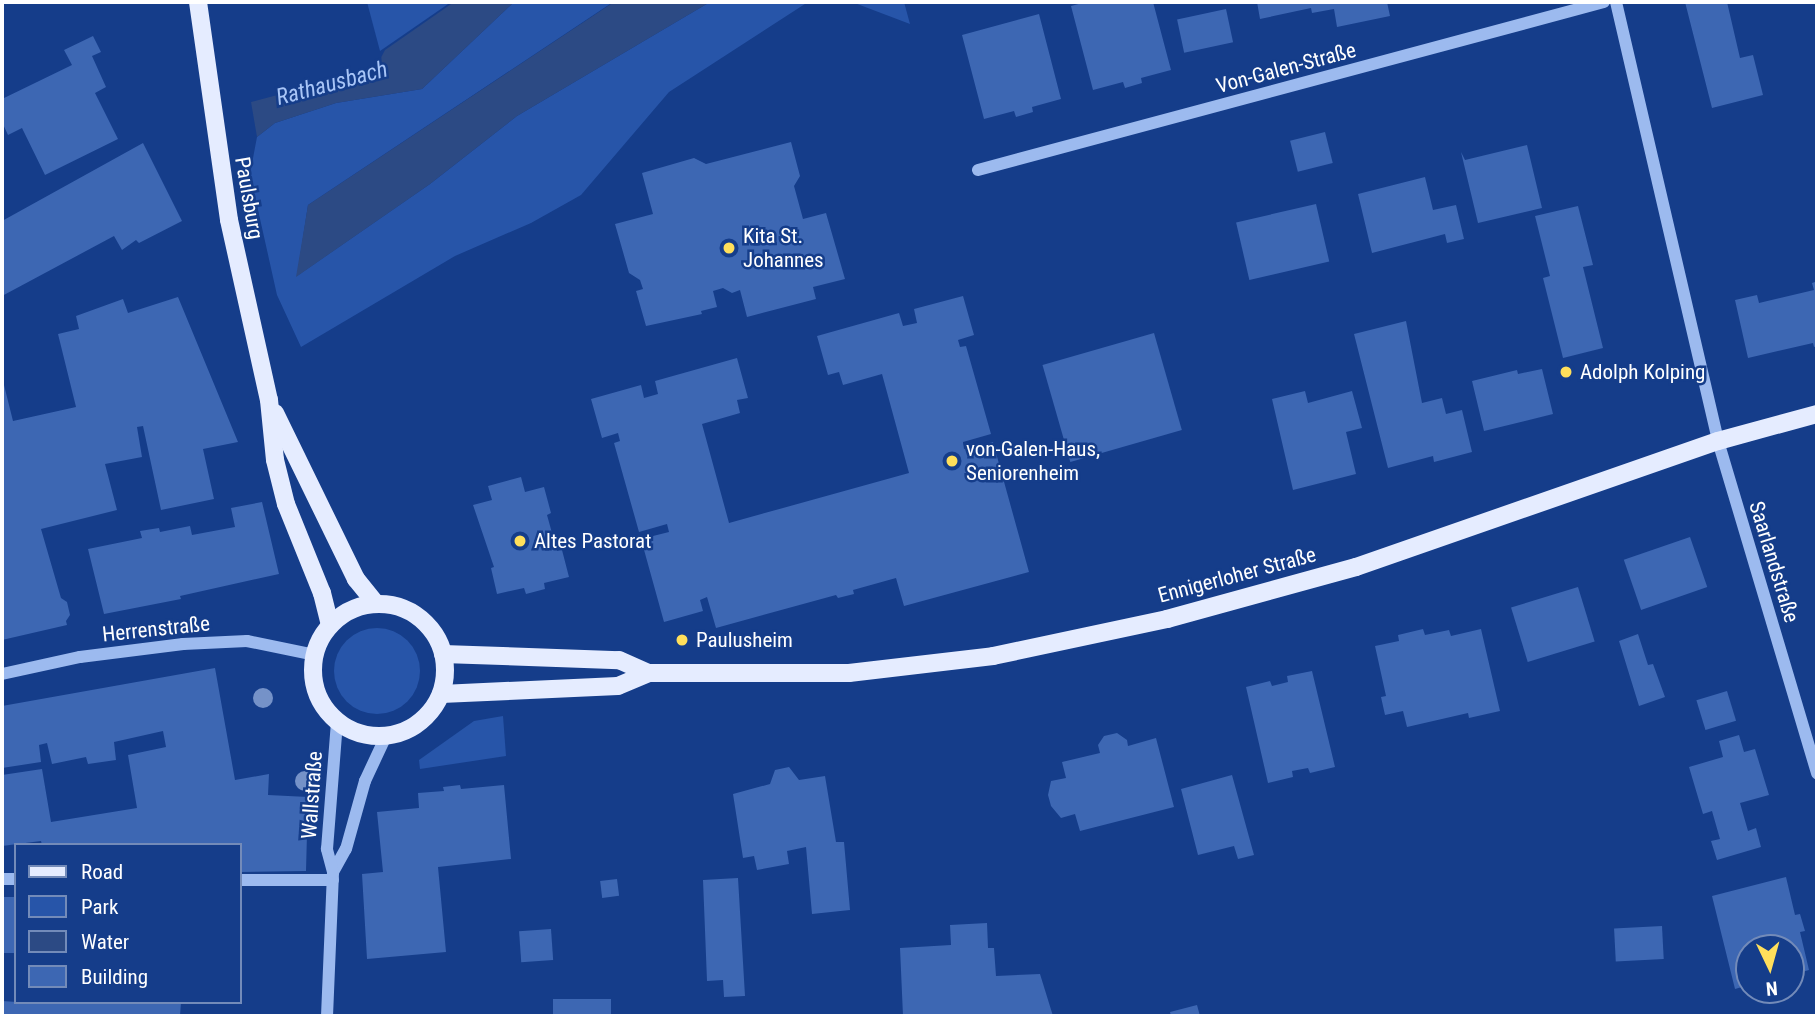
<!DOCTYPE html>
<html>
<head>
<meta charset="utf-8">
<style>
  body { margin:0 }
  #map { position:relative; width:1819px; height:1018px; overflow:hidden; background:#153d8a; font-family:"Roboto Condensed",sans-serif }
  div>[style] { position:absolute }
  .green>* { inset:0; background:#2755a9 }
  .round { border-radius:50% }
  .water>* { inset:0; background:#2c4a84 }
  .building>* { inset:0; background:#3d67b3; transform-origin:0 0 }
  .minor>* { height:12px; margin:-6px; padding:0 6px; transform-origin:6px; border-radius:6px; background:#9cbaef }
  .major>* { height:18px; margin:-9px; padding:0 9px; transform-origin:9px; border-radius:9px; background:#e5ecff }
  .major>.ring { margin:-9px; padding:0; box-sizing:content-box; background:none; border:18px solid #e5ecff; border-radius:50% }
  .trees>* { width:20px; height:20px; margin:-10px; border-radius:50%; background:#7592c8 }
  .dots>* { width:19px; height:19px; translate:-50% -50%; box-sizing:border-box; border:4px solid #153d8a; border-radius:50% }
  span { translate:-50% -50%; white-space:nowrap; text-align:center; line-height:1.15; -webkit-text-stroke:5px #153d8a; paint-order:stroke }
  .street-label { font-size:21px; color:#fff }
  .poi-label { font-size:21px; color:#fff }
  .left { translate:0 -50%; text-align:left }
  .water-label { font-size:23px; color:#a8c5f7; font-style:italic }
  .frame { position:absolute; inset:0; border:4px solid #fff; pointer-events:none }
  .legend { position:absolute; left:14px; top:843px; width:228px; height:161px; box-sizing:border-box; background:#153d8a; border:2px solid #738bb9; margin:0; padding:9px 12px; list-style:none; font-size:21px; color:#fff }
  .legend li { display:flex; align-items:center; gap:14px; height:35px }
  .legend b { width:35px; border:2px solid #738bb9 }
  .north { position:absolute; left:1735px; top:934px; width:70px; height:70px; box-sizing:border-box; background:#153d8a; border:2px solid #738bb9; border-radius:50%; rotate:175deg; font-size:19px; font-weight:700; line-height:28px; text-align:center; color:#fff }
  .north::after { content:''; display:block; margin:auto; width:24px; height:32px; background:#ffdf5b; clip-path:polygon(50% 0,100% 100%,50% 72%,0 100%) }
</style>
</head>
<body>
<div id="map">
  <div class="green">
    <i style="clip-path:polygon(367px 2px,451px 2px,380px 51px)"></i>
    <i style="clip-path:polygon(514px 2px,613px 2px,308px 205px,297px 276px,430px 184px,517px 116px,710px 2px,808px 2px,669px 92px,581px 195px,531px 223px,455px 256px,301px 347px,277px 295px,250px 174px,257px 137px,275px 123px,336px 103px,422px 89px)"></i>
    <i style="clip-path:polygon(852px 2px,904px 2px,910px 24px)"></i>
    <i class="round" style="left:334px;top:628px;width:86px;height:86px"></i>
    <i style="clip-path:polygon(503px 716px,506px 756px,420px 769px,419px 760px,474px 721px)"></i>
  </div>
  <div class="water">
    <i style="clip-path:polygon(454px 2px,514px 2px,422px 89px,336px 103px,275px 123px,257px 137px,251px 102px,375px 69px,385px 50px)"></i>
    <i style="clip-path:polygon(614px 2px,710px 2px,517px 116px,430px 184px,296px 277px,308px 205px)"></i>
  </div>
  <div class="building">
    <i style="clip-path:polygon(1086px 2px,1153px 2px,1171px 70px,1141px 78px,1142px 83px,1125px 88px,1123px 82px,1093px 90px,1071px 6px)"></i>
    <i style="clip-path:polygon(1257px 2px,1387px 2px,1390px 16px,1337px 27px,1334px 9px,1312px 13px,1311px 8px,1260px 19px)"></i>
    <i style="clip-path:polygon(1685px 2px,1727px 2px,1740px 58px,1753px 55px,1763px 95px,1712px 108px)"></i>
    <i style="left:1226px;top:9px;width:34px;height:50px;rotate:78deg"></i>
    <i style="clip-path:polygon(1039px 14px,1061px 99px,1032px 107px,1033px 112px,1016px 117px,1014px 111px,984px 119px,962px 35px)"></i>
    <i style="clip-path:polygon(93px 36px,101px 52px,92px 56px,106px 87px,95px 93px,118px 139px,45px 175px,22px 128px,8px 135px,2px 122px,2px 99px,72px 65px,64px 50px)"></i>
    <i style="left:1325px;top:132px;width:32px;height:36px;rotate:76deg"></i>
    <i style="clip-path:polygon(791px 142px,800px 176px,794px 186px,803px 219px,826px 213px,845px 279px,813px 287px,816px 299px,747px 317px,740px 290px,732px 293px,723px 288px,713px 291px,717px 307px,701px 311px,702px 314px,646px 326px,636px 291px,643px 289px,640px 280px,629px 273px,615px 224px,653px 214px,642px 173px,694px 158px,706px 164px)"></i>
    <i style="clip-path:polygon(143px 143px,182px 221px,139px 243px,136px 240px,122px 250px,114px 236px,2px 296px,2px 221px)"></i>
    <i style="clip-path:polygon(1527px 145px,1542px 208px,1478px 223px,1461px 152px,1465px 160px)"></i>
    <i style="clip-path:polygon(1425px 177px,1433px 210px,1456px 205px,1464px 239px,1447px 243px,1445px 234px,1372px 253px,1358px 194px)"></i>
    <i style="left:1316px;top:204px;width:59px;height:82px;rotate:77deg"></i>
    <i style="clip-path:polygon(1578px 206px,1593px 265px,1583px 267px,1603px 348px,1563px 358px,1543px 278px,1550px 276px,1535px 216px)"></i>
    <i style="clip-path:polygon(1815px 282px,1817px 346px,1814px 347px,1813px 343px,1748px 358px,1735px 300px,1757px 295px,1759px 303px,1814px 290px,1812px 283px)"></i>
    <i style="clip-path:polygon(963px 296px,974px 335px,958px 340px,960px 347px,966px 346px,991px 434px,963px 442px,964px 449px,993px 442px,1029px 572px,904px 606px,896px 578px,853px 590px,854px 594px,838px 598px,836px 595px,716px 628px,707px 597px,700px 600px,703px 611px,664px 622px,641px 539px,669px 532px,667px 524px,639px 532px,614px 443px,620px 441px,618px 433px,602px 438px,591px 399px,641px 385px,644px 398px,658px 394px,655px 381px,737px 358px,748px 398px,737px 400px,740px 413px,702px 424px,729px 523px,909px 473px,882px 374px,843px 385px,839px 372px,828px 375px,817px 336px,899px 313px,903px 326px,917px 323px,914px 309px)"></i>
    <i style="clip-path:polygon(178px 297px,238px 442px,203px 449px,214px 499px,161px 510px,143px 426px,137px 427px,142px 457px,105px 464px,117px 510px,41px 529px,61px 598px,67px 602px,70px 615px,66px 621px,67px 625px,2px 640px,2px 377px,13px 421px,76px 407px,58px 334px,79px 329px,76px 316px,123px 299px,128px 313px)"></i>
    <i style="clip-path:polygon(1406px 321px,1422px 403px,1442px 398px,1446px 414px,1462px 410px,1472px 452px,1434px 462px,1433px 456px,1388px 468px,1354px 334px)"></i>
    <i style="left:1154px;top:333px;width:101px;height:116px;rotate:74deg"></i>
    <i style="clip-path:polygon(1542px 369px,1553px 414px,1484px 431px,1472px 381px,1517px 370px,1518px 374px)"></i>
    <i style="clip-path:polygon(1305px 391px,1308px 403px,1352px 391px,1362px 428px,1346px 432px,1356px 474px,1293px 490px,1272px 399px)"></i>
    <i style="clip-path:polygon(521px 477px,525px 492px,544px 487px,551px 513px,547px 515px,557px 551px,562px 550px,569px 577px,544px 583px,545px 589px,526px 594px,524px 588px,497px 594px,491px 568px,494px 567px,473px 505px,492px 500px,488px 486px)"></i>
    <i style="clip-path:polygon(262px 502px,279px 574px,180px 596px,181px 599px,104px 614px,88px 549px,142px 538px,140px 531px,159px 528px,160px 532px,190px 526px,192px 535px,235px 527px,231px 508px)"></i>
    <i style="left:1690px;top:537px;width:53px;height:70px;rotate:71deg"></i>
    <i style="left:1578px;top:587px;width:57px;height:70px;rotate:73deg"></i>
    <i style="clip-path:polygon(1423px 629px,1425px 635px,1449px 630px,1451px 636px,1481px 629px,1500px 711px,1469px 718px,1468px 713px,1407px 727px,1403px 711px,1385px 715px,1381px 697px,1386px 696px,1375px 646px,1399px 641px,1398px 635px)"></i>
    <i style="clip-path:polygon(1638px 634px,1648px 665px,1653px 664px,1665px 697px,1639px 706px,1619px 641px)"></i>
    <i style="clip-path:polygon(215px 668px,235px 780px,269px 774px,268px 795px,308px 797px,306px 871px,240px 872px,240px 845px,42px 845px,41px 841px,2px 846px,2px 775px,42px 769px,51px 822px,137px 808px,128px 755px,166px 747px,163px 731px,114px 742px,116px 760px,88px 764px,86px 757px,52px 764px,47px 743px,39px 745px,41px 762px,2px 768px,2px 706px)"></i>
    <i style="clip-path:polygon(1312px 671px,1335px 767px,1310px 773px,1308px 768px,1292px 771px,1293px 777px,1268px 783px,1246px 687px,1270px 681px,1272px 686px,1288px 682px,1287px 676px)"></i>
    <i style="left:1727px;top:691px;width:31px;height:32px;rotate:73deg"></i>
    <i style="clip-path:polygon(1117px 733px,1127px 740px,1128px 746px,1156px 738px,1174px 807px,1080px 831px,1075px 814px,1061px 818px,1051px 806px,1048px 795px,1051px 781px,1066px 778px,1062px 762px,1100px 753px,1098px 745px,1104px 736px)"></i>
    <i style="clip-path:polygon(1739px 735px,1744px 752px,1755px 749px,1769px 795px,1740px 803px,1748px 831px,1756px 828px,1761px 847px,1717px 860px,1711px 841px,1720px 839px,1712px 811px,1703px 814px,1689px 767px,1723px 757px,1719px 741px)"></i>
    <i style="clip-path:polygon(789px 767px,799px 780px,825px 776px,836px 842px,844px 842px,850px 910px,812px 914px,806px 847px,787px 851px,789px 864px,757px 870px,754px 856px,743px 858px,733px 794px,770px 784px,775px 770px)"></i>
    <i style="clip-path:polygon(1232px 775px,1254px 855px,1238px 859px,1234px 846px,1198px 855px,1181px 789px)"></i>
    <i style="clip-path:polygon(460px 785px,461px 789px,504px 785px,511px 859px,438px 867px,446px 952px,367px 959px,362px 874px,383px 872px,377px 812px,419px 808px,418px 793px,444px 791px,443px 787px)"></i>
    <i style="clip-path:polygon(1786px 877px,1795px 915px,1800px 914px,1805px 931px,1800px 932px,1809px 970px,1791px 975px,1791px 948px,1749px 948px,1749px 985px,1735px 989px,1712px 896px)"></i>
    <i style="clip-path:polygon(738px 878px,745px 996px,724px 997px,723px 980px,707px 981px,703px 880px)"></i>
    <i style="left:617px;top:879px;width:17px;height:17px;rotate:83deg"></i>
    <i style="left:2px;top:897px;width:14px;height:56px"></i>
    <i style="clip-path:polygon(987px 923px,988px 948px,994px 948px,996px 976px,1040px 974px,1053px 1016px,903px 1016px,900px 948px,951px 945px,950px 925px)"></i>
    <i style="left:1662px;top:926px;width:33px;height:48px;rotate:87deg"></i>
    <i style="left:551px;top:929px;width:31px;height:32px;rotate:86deg"></i>
    <i style="left:553px;top:999px;width:58px;height:17px"></i>
    <i style="clip-path:polygon(2px 1001px,32px 1003px,181px 1002px,180px 1016px,2px 1016px)"></i>
    <i style="clip-path:polygon(1197px 1005px,1200px 1016px,1171px 1016px,1170px 1012px)"></i>
  </div>
  <div class="minor">
    <i style="left:1616px;top:2px;width:451px;rotate:76.9deg"></i>
    <i style="left:1718px;top:441px;width:347px;rotate:73.4deg"></i>
    <i style="left:978px;top:170px;width:648px;rotate:-15.02deg"></i>
    <i style="left:2px;top:674px;width:80px;rotate:-12.3deg"></i>
    <i style="left:80px;top:657px;width:104px;rotate:-7.2deg"></i>
    <i style="left:183px;top:644px;width:64px;rotate:-2.7deg"></i>
    <i style="left:247px;top:641px;width:69px;rotate:11.6deg"></i>
    <i style="left:333px;top:872px;width:26px;rotate:-61deg"></i>
    <i style="left:346px;top:849px;width:71px;rotate:-74.4deg"></i>
    <i style="left:365px;top:781px;width:50px;rotate:-65deg"></i>
    <i style="left:2px;top:879px;width:14px"></i>
    <i style="left:240px;top:880px;width:93px"></i>
    <i style="left:327px;top:1016px;width:144px;rotate:-87.6deg"></i>
    <i style="left:333px;top:872px;width:24px;rotate:-105deg"></i>
    <i style="left:327px;top:849px;width:128px;rotate:-85.5deg"></i>
  </div>
  <div class="major">
    <i style="left:198px;top:2px;width:220px;rotate:81.9deg"></i>
    <i style="left:229px;top:220px;width:184px;rotate:77.5deg"></i>
    <i style="left:269px;top:400px;width:60px;rotate:84.3deg"></i>
    <i style="left:275px;top:460px;width:45px;rotate:76deg"></i>
    <i style="left:286px;top:504px;width:96px;rotate:68deg"></i>
    <i style="left:322px;top:593px;width:33px;rotate:76deg"></i>
    <i style="left:275px;top:413px;width:185px;rotate:64deg"></i>
    <i style="left:356px;top:579px;width:32px;rotate:51deg"></i>
    <i class="ring" style="left:313px;top:604px;width:114px;height:114px"></i>
    <i style="left:443px;top:654px;width:176px;rotate:2deg"></i>
    <i style="left:619px;top:660px;width:32px;rotate:24deg"></i>
    <i style="left:441px;top:694px;width:177px;rotate:-2.6deg"></i>
    <i style="left:618px;top:686px;width:33px;rotate:-23deg"></i>
    <i style="left:648px;top:673px;width:201px"></i>
    <i style="left:849px;top:673px;width:145px;rotate:-6.7deg"></i>
    <i style="left:993px;top:656px;width:178px;rotate:-12deg"></i>
    <i style="left:1167px;top:619px;width:196px;rotate:-15.4deg"></i>
    <i style="left:1356px;top:567px;width:383px;rotate:-19.2deg"></i>
    <i style="left:1718px;top:441px;width:103px;rotate:-15.3deg"></i>
  </div>
  <div class="trees">
    <i style="left:263px;top:698px"></i>
    <i style="left:305px;top:781px"></i>
  </div>
  <div class="dots">
    <i style="left:729px;top:248px;background:#ffdf5b"></i>
    <i style="left:1566px;top:372px;background:#ffdf5b"></i>
    <i style="left:952px;top:461px;background:#ffdf5b"></i>
    <i style="left:520px;top:541px;background:#ffdf5b"></i>
    <i style="left:682px;top:640px;background:#ffdf5b"></i>
  </div>
  <div class="street-label">
    <span style="left:1286px;top:68px;rotate:-15deg">Von-Galen-Straße</span>
    <span style="left:249px;top:198px;rotate:80deg">Paulsburg</span>
    <span style="left:1774px;top:562px;rotate:73deg">Saarlandstraße</span>
    <span style="left:1237px;top:575px;rotate:-15deg">Ennigerloher Straße</span>
    <span style="left:156px;top:629px;rotate:-6deg">Herrenstraße</span>
    <span style="left:312px;top:795px;rotate:-86deg">Wallstraße</span>
  </div>
  <div class="poi-label">
    <span class="left" style="left:743px;top:248px">Kita St.<br>Johannes</span>
    <span class="left" style="left:1580px;top:372px">Adolph Kolping</span>
    <span class="left" style="left:966px;top:461px">von-Galen-Haus,<br>Seniorenheim</span>
    <span class="left" style="left:534px;top:541px">Altes Pastorat</span>
    <span class="left" style="left:696px;top:640px">Paulusheim</span>
  </div>
  <div class="water-label">
    <span style="left:332px;top:84px;rotate:-15deg">Rathausbach</span>
  </div>
  <div class="frame"></div>
  <ul class="legend">
  <li><b style="height:9px;background:#e5ecff"></b>Road</li>
  <li><b style="height:19px;background:#2755a9"></b>Park</li>
  <li><b style="height:19px;background:#2c4a84"></b>Water</li>
  <li><b style="height:19px;background:#3d67b3"></b>Building</li>
  </ul>
  <div class="north">N</div>
</div>
</body>
</html>
